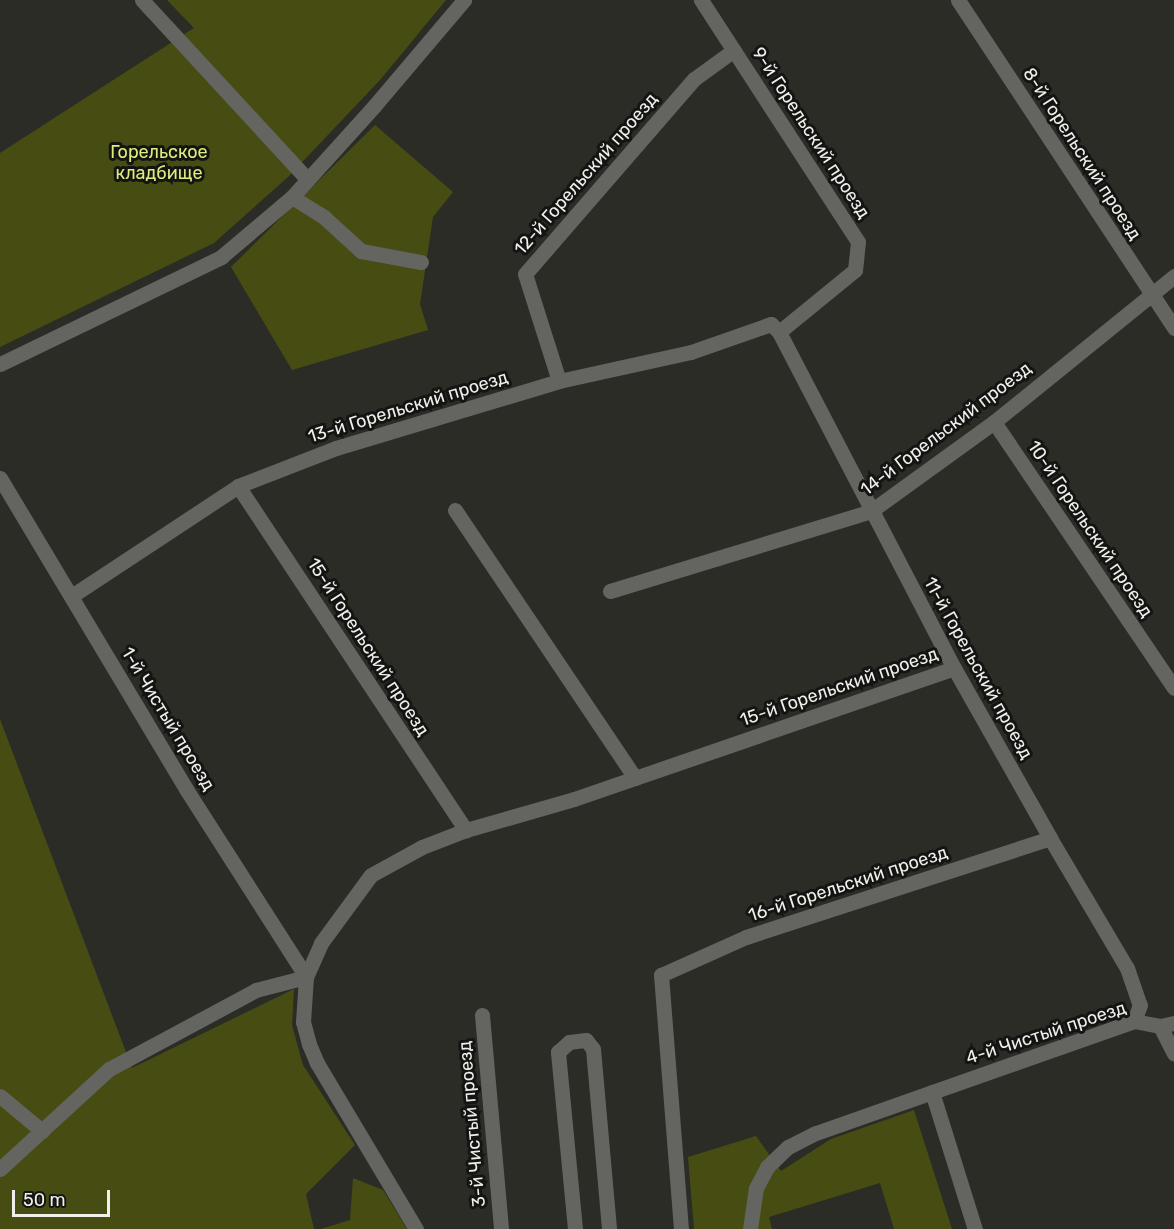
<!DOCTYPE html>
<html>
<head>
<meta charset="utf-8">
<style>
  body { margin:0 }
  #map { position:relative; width:1174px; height:1229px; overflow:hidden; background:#2b2c26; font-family:Rubik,sans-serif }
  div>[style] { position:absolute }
  .green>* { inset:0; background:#474d12 }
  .minor>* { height:15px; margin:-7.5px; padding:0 7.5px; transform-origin:7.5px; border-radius:7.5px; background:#646461 }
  span { translate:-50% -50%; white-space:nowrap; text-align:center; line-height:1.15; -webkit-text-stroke:6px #141412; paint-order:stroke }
  .street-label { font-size:18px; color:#eff0ec }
  .park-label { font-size:18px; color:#dfed7c }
  .scale { position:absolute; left:12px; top:1190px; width:98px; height:27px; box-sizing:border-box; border:3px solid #eff0ec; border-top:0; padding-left:8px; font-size:18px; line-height:21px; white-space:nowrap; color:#eff0ec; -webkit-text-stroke:4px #141412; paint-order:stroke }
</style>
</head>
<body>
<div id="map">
  <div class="green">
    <i style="clip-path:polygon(167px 0,446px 0,380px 80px,288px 177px,214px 243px,0 347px,0 153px,194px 28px)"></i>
    <i style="clip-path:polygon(375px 125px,453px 192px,433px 217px,420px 304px,428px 330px,292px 370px,231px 267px)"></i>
    <i style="clip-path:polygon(0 719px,132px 1068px,294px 989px,292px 1025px,303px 1065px,355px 1145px,306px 1194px,314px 1229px,0 1229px)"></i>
    <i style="clip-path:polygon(914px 1110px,952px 1229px,894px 1229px,880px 1183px,769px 1217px,772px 1229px,694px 1229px,688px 1157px,756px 1136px,781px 1171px,831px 1139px)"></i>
    <i style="clip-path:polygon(353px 1178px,383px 1190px,407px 1229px,321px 1229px,350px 1220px)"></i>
  </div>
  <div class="minor">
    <i style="left:142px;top:0;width:242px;rotate:47.3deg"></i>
    <i style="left:701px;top:0;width:288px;rotate:57deg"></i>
    <i style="left:858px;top:242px;width:28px;rotate:96deg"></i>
    <i style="left:855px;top:270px;width:98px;rotate:140.8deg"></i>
    <i style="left:958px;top:0;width:393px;rotate:56.6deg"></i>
    <i style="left:292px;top:197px;width:39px;rotate:32deg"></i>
    <i style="left:325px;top:218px;width:49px;rotate:42.5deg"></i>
    <i style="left:361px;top:251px;width:61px;rotate:10.4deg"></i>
    <i style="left:0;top:364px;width:246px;rotate:-25.8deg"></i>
    <i style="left:221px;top:257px;width:93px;rotate:-40.2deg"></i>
    <i style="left:292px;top:197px;width:124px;rotate:-47.9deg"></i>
    <i style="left:375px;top:105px;width:138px;rotate:-49.7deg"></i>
    <i style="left:559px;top:381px;width:112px;rotate:-107.6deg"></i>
    <i style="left:525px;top:274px;width:258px;rotate:-49.1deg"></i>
    <i style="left:694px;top:79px;width:49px;rotate:-35.9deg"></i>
    <i style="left:994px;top:422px;width:321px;rotate:55.9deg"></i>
    <i style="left:0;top:478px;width:362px;rotate:59.1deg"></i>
    <i style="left:186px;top:789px;width:223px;rotate:57.4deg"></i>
    <i style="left:306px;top:977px;width:52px;rotate:165.4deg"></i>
    <i style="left:256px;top:990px;width:167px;rotate:151.7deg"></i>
    <i style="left:109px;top:1069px;width:148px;rotate:137.5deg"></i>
    <i style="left:238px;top:486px;width:413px;rotate:56.5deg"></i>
    <i style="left:466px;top:830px;width:112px;rotate:-16deg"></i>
    <i style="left:574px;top:799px;width:402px;rotate:-19deg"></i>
    <i style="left:455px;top:510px;width:323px;rotate:56.1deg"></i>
    <i style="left:610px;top:591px;width:273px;rotate:-17deg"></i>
    <i style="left:871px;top:511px;width:152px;rotate:-35.9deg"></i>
    <i style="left:994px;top:422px;width:232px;rotate:-39deg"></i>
    <i style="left:73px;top:595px;width:198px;rotate:-33.4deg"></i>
    <i style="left:238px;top:486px;width:105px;rotate:-21.2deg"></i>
    <i style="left:336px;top:448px;width:233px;rotate:-16.7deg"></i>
    <i style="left:559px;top:381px;width:135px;rotate:-12.4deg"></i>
    <i style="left:691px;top:352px;width:85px;rotate:-19.3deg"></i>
    <i style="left:771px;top:324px;width:11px;rotate:45deg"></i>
    <i style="left:779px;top:332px;width:379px;rotate:62.5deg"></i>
    <i style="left:954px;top:668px;width:195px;rotate:60.5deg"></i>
    <i style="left:1050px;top:838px;width:151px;rotate:59.4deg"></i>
    <i style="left:1127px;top:968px;width:39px;rotate:71deg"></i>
    <i style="left:1140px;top:1005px;width:17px;rotate:111deg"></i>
    <i style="left:482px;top:1015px;width:215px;rotate:84.9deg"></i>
    <i style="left:1160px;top:1026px;width:31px;rotate:63deg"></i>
    <i style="left:932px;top:1092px;width:144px;rotate:72.6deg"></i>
    <i style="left:0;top:1096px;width:55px;rotate:39.8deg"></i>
    <i style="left:416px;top:1229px;width:193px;rotate:-120.8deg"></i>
    <i style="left:317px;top:1063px;width:21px;rotate:-113deg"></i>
    <i style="left:309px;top:1044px;width:23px;rotate:-105deg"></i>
    <i style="left:303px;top:1022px;width:45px;rotate:-86.2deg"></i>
    <i style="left:306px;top:977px;width:37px;rotate:-66deg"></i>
    <i style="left:321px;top:943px;width:84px;rotate:-53.7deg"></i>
    <i style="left:371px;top:875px;width:58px;rotate:-28.8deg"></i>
    <i style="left:422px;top:847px;width:47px;rotate:-21.1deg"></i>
    <i style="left:575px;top:1229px;width:178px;rotate:-95.5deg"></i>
    <i style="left:558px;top:1052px;width:15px;rotate:-42deg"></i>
    <i style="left:569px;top:1042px;width:17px;rotate:-7deg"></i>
    <i style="left:586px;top:1040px;width:11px;rotate:52deg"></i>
    <i style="left:593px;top:1049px;width:181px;rotate:84.9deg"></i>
    <i style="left:681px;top:1229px;width:255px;rotate:-94.5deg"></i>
    <i style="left:661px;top:975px;width:93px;rotate:-24.1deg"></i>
    <i style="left:746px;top:937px;width:320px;rotate:-18deg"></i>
    <i style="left:750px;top:1229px;width:41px;rotate:-81.7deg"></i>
    <i style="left:756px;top:1188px;width:24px;rotate:-62deg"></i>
    <i style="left:767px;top:1167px;width:29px;rotate:-44deg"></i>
    <i style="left:788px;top:1147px;width:31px;rotate:-27deg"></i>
    <i style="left:816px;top:1133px;width:337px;rotate:-19.4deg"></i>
    <i style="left:1134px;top:1021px;width:26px;rotate:11deg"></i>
    <i style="left:1160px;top:1026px;width:14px;rotate:-12deg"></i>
  </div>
  <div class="street-label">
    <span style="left:811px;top:133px;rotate:57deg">9-й Горельский проезд</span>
    <span style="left:1082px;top:154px;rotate:57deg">8-й Горельский проезд</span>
    <span style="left:586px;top:174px;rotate:-49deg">12-й Горельский проезд</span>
    <span style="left:408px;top:407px;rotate:-17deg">13-й Горельский проезд</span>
    <span style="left:946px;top:429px;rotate:-37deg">14-й Горельский проезд</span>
    <span style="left:1090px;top:529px;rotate:56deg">10-й Горельский проезд</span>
    <span style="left:368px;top:647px;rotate:57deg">15-й Горельский проезд</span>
    <span style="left:978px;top:668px;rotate:61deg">11-й Горельский проезд</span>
    <span style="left:839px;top:687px;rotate:-19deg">15-й Горельский проезд</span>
    <span style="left:168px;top:719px;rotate:59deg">1-й Чистый проезд</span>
    <span style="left:848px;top:884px;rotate:-18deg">16-й Горельский проезд</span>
    <span style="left:1046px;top:1033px;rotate:-18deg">4-й Чистый проезд</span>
    <span style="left:472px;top:1124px;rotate:-95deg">3-й Чистый проезд</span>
  </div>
  <div class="park-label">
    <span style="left:159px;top:163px">Горельское<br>кладбище</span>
  </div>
  <div class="scale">50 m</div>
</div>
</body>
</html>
